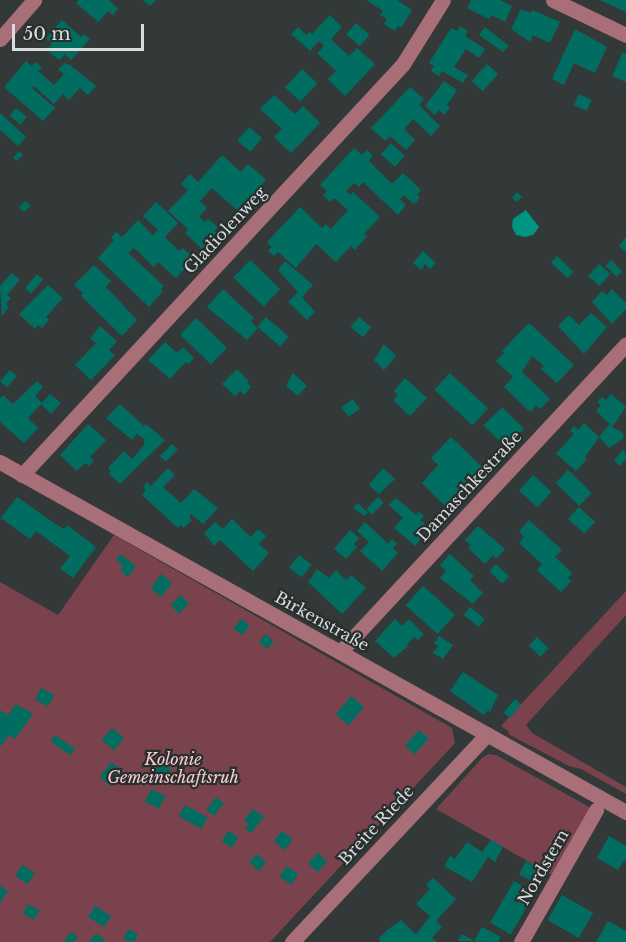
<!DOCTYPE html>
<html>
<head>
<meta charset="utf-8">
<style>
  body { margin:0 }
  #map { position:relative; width:626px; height:942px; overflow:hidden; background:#333938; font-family:"Libre Baskerville",serif }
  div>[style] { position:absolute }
  .green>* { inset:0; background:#7a424d }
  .water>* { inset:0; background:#009483 }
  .building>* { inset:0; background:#016d60; transform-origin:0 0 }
  .minor>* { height:15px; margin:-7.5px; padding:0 7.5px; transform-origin:7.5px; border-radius:7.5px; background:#a96f79 }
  span { translate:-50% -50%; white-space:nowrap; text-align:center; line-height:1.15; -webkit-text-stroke:4.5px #292f2e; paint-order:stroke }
  .street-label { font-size:16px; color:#d8dcdb }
  .park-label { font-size:16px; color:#fbcbd2; font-style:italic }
  .scale { position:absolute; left:12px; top:24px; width:132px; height:27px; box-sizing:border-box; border:3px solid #d8dcdb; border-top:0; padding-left:8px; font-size:18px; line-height:21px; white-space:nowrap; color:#d8dcdb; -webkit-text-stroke:4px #292f2e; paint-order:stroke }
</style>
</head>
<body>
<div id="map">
  <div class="green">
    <i style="clip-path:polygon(114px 535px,452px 728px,455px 743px,270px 942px,0 942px,0 582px,58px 615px)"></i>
    <i style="clip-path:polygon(626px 591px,626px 615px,526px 725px,532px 733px,626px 787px,626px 794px,581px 769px,569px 766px,508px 734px,509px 732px,501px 726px)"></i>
    <i style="clip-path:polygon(489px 754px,496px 755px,591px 808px,554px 876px,436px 809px,483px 757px)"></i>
  </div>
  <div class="water">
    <i style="clip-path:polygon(526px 210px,539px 227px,533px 235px,525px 237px,516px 235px,512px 227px,513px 219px)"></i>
  </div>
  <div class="building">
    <i style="clip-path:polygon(79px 0,109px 0,118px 9px,113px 15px,108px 11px,98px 22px,76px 3px)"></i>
    <i style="clip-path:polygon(143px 0,156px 0,150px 6px)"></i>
    <i style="clip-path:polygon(366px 0,397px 0,412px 10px,401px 28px,398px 26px,395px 31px,384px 24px,387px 19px,380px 15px,383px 11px)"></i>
    <i style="clip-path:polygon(471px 0,500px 0,512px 6px,505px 22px,491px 15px,489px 19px,467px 8px)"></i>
    <i style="clip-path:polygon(600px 0,626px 0,626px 12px,615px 7px)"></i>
    <i style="clip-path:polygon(521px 9px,531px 13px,532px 10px,560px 22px,550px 43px,533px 35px,530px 42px,511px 29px)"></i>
    <i style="clip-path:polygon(330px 15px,342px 27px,331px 39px,349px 56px,357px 48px,375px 64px,345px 96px,328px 79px,336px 71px,317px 53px,324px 46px,319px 41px,310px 51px,291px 34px,298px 27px,306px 35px,309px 32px,312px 34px)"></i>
    <i style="clip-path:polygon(62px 20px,81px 37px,84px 34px,90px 39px,71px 60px,65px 54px,59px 60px,47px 50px,52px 44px,46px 38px)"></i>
    <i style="left:356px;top:23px;width:18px;height:15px;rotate:41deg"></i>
    <i style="clip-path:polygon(460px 26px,468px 31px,465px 36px,485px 49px,479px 58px,466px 49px,454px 67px,468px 75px,463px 83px,442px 71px,439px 76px,431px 71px,434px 66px,429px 63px,451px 28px,457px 31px)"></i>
    <i style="clip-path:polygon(485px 27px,509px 46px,503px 52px,479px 35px)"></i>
    <i style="clip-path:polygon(575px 29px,607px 47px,595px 73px,574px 63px,564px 85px,552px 79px)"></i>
    <i style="clip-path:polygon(623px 52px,626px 54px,626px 82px,612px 76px)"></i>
    <i style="clip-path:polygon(26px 61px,32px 66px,36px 62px,42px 68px,38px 71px,54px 85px,64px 74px,58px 70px,64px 63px,70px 65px,96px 86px,88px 95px,80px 88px,69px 100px,63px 94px,54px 104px,34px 86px,32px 88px,55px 108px,43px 121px,4px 87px)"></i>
    <i style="left:487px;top:64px;width:15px;height:23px;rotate:42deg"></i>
    <i style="left:302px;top:69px;width:21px;height:25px;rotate:43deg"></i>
    <i style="clip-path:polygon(444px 81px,457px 90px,447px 105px,450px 108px,444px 115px,439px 110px,435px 115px,425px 106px)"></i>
    <i style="clip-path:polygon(410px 87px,424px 99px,419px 105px,440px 126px,431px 136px,413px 119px,404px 129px,415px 140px,406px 150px,390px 136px,385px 141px,371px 128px)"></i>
    <i style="left:579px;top:94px;width:14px;height:12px;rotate:25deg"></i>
    <i style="clip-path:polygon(274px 95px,295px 114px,303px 106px,320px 123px,291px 153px,274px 137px,282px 129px,260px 109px)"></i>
    <i style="left:16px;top:108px;width:14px;height:10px;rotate:39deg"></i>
    <i style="clip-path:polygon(0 113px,26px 137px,18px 146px,0 130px)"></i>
    <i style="left:249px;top:127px;width:17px;height:18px;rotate:40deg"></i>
    <i style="left:391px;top:143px;width:19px;height:15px;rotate:43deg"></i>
    <i style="clip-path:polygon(354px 148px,362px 155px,367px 150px,373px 156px,369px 161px,392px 184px,403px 173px,421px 190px,417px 195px,420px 198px,414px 204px,404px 195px,400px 199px,406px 205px,398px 215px,363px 182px,359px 187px,354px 183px,346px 191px,350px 195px,353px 192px,380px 217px,364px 234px,367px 236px,355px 250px,351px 246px,336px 262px,316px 244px,296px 268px,278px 252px,274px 256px,268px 251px,272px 247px,267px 242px,300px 207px,322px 228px,326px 224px,331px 229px,348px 210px,334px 198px,330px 202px,323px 195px,327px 191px,320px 185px)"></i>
    <i style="clip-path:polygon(19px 151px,23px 155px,17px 161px,13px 158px)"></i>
    <i style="clip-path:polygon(222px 155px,241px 172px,248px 164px,266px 180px,238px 211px,212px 188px,200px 201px,207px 208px,199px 217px,205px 222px,208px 219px,218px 227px,214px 231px,217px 233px,202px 249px,185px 233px,188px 229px,168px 211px,188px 190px,181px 184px,190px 174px,198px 182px)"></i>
    <i style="clip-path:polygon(517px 192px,522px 197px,517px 202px,512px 198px)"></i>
    <i style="clip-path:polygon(25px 201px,31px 206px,24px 212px,19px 208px)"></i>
    <i style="clip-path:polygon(156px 202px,178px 223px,165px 237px,179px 251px,183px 248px,190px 255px,187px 259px,191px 262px,176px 278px,158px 262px,154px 267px,134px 248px,128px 253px,164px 286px,161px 289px,163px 291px,149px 307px,98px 258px,114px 240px,111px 237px,116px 232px,122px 237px,138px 220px,153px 235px,158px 230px,143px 216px)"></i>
    <i style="clip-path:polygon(626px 237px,626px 252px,619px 246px)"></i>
    <i style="clip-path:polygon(423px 251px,436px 263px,430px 269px,425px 264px,421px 270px,413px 263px)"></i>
    <i style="left:557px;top:256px;width:23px;height:9px;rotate:43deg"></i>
    <i style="left:250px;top:260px;width:42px;height:24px;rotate:44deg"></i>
    <i style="left:611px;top:260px;width:16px;height:8px;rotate:45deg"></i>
    <i style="clip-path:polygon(285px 261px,313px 285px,302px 297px,315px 312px,307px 320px,288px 302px,298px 292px,278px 270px)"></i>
    <i style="left:599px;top:264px;width:15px;height:16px;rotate:42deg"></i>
    <i style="clip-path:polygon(94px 265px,111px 281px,106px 287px,137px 320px,122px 336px,81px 296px,83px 293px,74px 285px)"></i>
    <i style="clip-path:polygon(12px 273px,20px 280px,7px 295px,11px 298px,6px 304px,9px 307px,2px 316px,0 286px)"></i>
    <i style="left:37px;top:274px;width:8px;height:19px;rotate:40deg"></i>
    <i style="clip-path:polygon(48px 285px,63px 298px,46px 317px,49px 320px,42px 328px,38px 325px,35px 329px,19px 314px)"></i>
    <i style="clip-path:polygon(223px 289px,254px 318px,251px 322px,258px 328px,247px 340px,207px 307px)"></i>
    <i style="clip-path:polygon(612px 289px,626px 303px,626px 309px,612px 324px,592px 302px,602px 291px,607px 295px)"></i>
    <i style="clip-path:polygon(591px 313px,607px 327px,584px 354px,558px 326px,569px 315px,579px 325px)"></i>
    <i style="left:266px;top:317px;width:30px;height:13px;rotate:41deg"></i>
    <i style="left:359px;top:317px;width:16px;height:13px;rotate:40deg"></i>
    <i style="left:196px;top:318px;width:43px;height:23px;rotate:44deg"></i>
    <i style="clip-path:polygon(529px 323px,574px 365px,557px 383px,541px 369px,544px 366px,532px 356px,522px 372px,550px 399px,540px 409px,536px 406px,530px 412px,504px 387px,513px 377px,496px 361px,504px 353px,502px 351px)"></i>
    <i style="clip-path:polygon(100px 326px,117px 341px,109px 350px,115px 355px,91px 380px,75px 365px,96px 343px,90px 338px)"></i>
    <i style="clip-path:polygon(165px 342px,177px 353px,183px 347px,194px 358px,189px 364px,186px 362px,170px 379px,148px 360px)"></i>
    <i style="clip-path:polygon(384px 344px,396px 356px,384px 370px,374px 360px)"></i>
    <i style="clip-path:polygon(237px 369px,249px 381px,247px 383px,251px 387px,244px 395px,240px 391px,235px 396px,222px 384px)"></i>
    <i style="left:10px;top:370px;width:9px;height:15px;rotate:41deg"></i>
    <i style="clip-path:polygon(293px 373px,307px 386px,298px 396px,286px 386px)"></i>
    <i style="left:450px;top:373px;width:52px;height:23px;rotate:43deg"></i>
    <i style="clip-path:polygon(405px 378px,427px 398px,410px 416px,393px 400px,398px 395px,394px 391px)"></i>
    <i style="clip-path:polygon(37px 381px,43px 387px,35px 396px,42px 403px,50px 394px,61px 403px,51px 414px,41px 404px,28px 418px,38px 428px,24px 443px,0 422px,0 398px,3px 395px,13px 404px)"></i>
    <i style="clip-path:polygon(611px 394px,626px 407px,612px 427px,622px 432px,624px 438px,609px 448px,599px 437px,610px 424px,596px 411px,601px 405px,597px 402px,602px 397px,606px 400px)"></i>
    <i style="left:353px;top:399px;width:12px;height:14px;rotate:55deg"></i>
    <i style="clip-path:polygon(120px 404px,144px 426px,146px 424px,165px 440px,120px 484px,109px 474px,111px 471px,108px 468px,124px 451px,132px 459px,144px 445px,144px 439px,137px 434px,132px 440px,106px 418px)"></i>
    <i style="left:502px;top:407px;width:31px;height:26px;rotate:45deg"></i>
    <i style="clip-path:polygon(584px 423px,599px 437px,585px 457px,587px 459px,576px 471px,556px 454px,574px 434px,570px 431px,574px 426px,578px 430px)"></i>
    <i style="clip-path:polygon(88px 424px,106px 440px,90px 457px,94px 460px,89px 466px,85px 463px,77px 471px,60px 455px)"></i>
    <i style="clip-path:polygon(451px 437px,483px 468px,446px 507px,422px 483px,438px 465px,431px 458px)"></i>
    <i style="left:172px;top:444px;width:8px;height:17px;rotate:45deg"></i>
    <i style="clip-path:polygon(624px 449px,626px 459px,619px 466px,614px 460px)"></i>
    <i style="clip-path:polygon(168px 468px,175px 475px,163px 487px,181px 503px,194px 489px,218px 508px,203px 524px,191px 514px,189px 517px,192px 520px,184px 528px,181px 525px,178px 528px,142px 495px,146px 490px,143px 487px,147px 482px,151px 486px)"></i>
    <i style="clip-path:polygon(383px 468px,395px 479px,379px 494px,369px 485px)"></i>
    <i style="left:568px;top:470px;width:33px;height:18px;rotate:44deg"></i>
    <i style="left:533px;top:475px;width:25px;height:21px;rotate:42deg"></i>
    <i style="clip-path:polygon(17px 497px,54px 523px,64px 529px,67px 525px,96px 547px,73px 578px,60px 569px,70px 556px,36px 531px,30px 539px,1px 518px)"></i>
    <i style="left:378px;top:497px;width:8px;height:17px;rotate:45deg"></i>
    <i style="clip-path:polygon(396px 498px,416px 515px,419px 512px,424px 516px,420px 520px,425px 524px,418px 532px,423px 536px,415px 546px,394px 528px,403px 518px,389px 505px)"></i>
    <i style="clip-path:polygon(358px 503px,368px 513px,365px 516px,353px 508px)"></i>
    <i style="left:579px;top:507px;width:22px;height:16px;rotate:43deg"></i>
    <i style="clip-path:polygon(232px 519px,251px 537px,258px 529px,266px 536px,259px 544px,269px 553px,253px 571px,220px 540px,214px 546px,204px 533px,215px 522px,223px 529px)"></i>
    <i style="clip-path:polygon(529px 520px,562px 550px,555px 557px,572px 573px,568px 578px,571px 581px,561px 592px,537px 570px,542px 564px,519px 543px,524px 537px,519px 531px)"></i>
    <i style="clip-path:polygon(365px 522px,388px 544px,392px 539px,397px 544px,393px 548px,398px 553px,382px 571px,360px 551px,369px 542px,357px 531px)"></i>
    <i style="clip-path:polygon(478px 526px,505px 549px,496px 559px,493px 555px,485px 564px,468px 548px,471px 545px,465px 540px)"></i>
    <i style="clip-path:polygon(350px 530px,359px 538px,354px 544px,357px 547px,346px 559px,334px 549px)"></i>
    <i style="clip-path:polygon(120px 554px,136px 566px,128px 577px,120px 570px,123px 565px,116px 560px)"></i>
    <i style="clip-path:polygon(450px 554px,474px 576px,470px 580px,483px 593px,473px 604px,440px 578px,446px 571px,440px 565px)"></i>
    <i style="left:299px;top:555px;width:16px;height:16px;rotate:38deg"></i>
    <i style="left:496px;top:564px;width:18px;height:10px;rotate:43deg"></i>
    <i style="clip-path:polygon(317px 569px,329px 578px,336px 570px,346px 580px,351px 575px,366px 588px,342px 614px,308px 582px)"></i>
    <i style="left:161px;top:574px;width:14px;height:18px;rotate:36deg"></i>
    <i style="left:423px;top:586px;width:43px;height:26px;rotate:42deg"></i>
    <i style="left:180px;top:595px;width:12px;height:14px;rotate:42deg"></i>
    <i style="left:470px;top:607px;width:19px;height:10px;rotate:39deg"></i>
    <i style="left:241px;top:619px;width:11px;height:12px;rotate:38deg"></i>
    <i style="clip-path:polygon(395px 619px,402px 626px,409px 619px,424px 634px,418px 640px,414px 637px,407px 644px,409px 645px,394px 658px,375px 641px)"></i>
    <i style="left:265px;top:634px;width:11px;height:10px;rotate:38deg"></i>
    <i style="clip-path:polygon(439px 636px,453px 645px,443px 659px,433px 653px,438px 646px,434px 643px)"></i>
    <i style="left:537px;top:637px;width:16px;height:12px;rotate:43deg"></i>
    <i style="clip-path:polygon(463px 672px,498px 695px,490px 712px,488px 710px,484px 715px,450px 691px)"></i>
    <i style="left:41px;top:688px;width:15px;height:13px;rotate:28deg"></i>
    <i style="left:351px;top:696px;width:17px;height:24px;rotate:40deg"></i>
    <i style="left:515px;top:699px;width:8px;height:18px;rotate:40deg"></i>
    <i style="clip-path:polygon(16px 704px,33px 714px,15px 739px,9px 735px,0 747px,0 710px,8px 715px)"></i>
    <i style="left:112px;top:728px;width:16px;height:16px;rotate:40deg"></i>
    <i style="left:419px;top:730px;width:13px;height:21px;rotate:42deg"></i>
    <i style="left:55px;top:735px;width:24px;height:8px;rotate:35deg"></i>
    <i style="left:111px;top:762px;width:15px;height:19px;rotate:37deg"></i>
    <i style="left:162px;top:762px;width:13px;height:18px;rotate:42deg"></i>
    <i style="clip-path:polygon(191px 774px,197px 780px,192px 786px,185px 781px)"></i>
    <i style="left:151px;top:789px;width:16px;height:14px;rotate:27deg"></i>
    <i style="left:216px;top:797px;width:10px;height:16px;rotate:37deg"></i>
    <i style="left:185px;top:805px;width:26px;height:13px;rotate:29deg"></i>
    <i style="clip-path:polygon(253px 809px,264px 817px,251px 833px,245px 829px,249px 825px,244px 820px)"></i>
    <i style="left:228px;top:831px;width:12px;height:12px;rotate:31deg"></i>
    <i style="left:282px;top:831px;width:14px;height:13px;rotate:39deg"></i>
    <i style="clip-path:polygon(609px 836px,626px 846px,626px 861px,624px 860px,618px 870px,597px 858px)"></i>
    <i style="clip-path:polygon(491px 840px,503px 847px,495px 862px,488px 857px,472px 882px,444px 866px,450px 856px,455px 859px,467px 842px,482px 852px)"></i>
    <i style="left:318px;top:853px;width:13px;height:14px;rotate:45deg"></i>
    <i style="left:257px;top:854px;width:13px;height:11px;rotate:45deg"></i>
    <i style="left:526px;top:861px;width:17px;height:15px;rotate:28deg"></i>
    <i style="left:22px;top:865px;width:15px;height:13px;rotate:32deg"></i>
    <i style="left:287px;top:866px;width:14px;height:13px;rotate:36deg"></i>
    <i style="clip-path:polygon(433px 878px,456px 899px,436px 921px,442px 927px,432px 938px,437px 942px,380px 942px,379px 938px,386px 931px,401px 920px,416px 934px,421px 928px,430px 916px,416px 904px,430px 889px,426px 885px)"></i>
    <i style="left:514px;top:881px;width:24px;height:48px;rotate:30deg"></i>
    <i style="clip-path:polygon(0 885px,8px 892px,0 902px)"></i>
    <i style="left:562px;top:895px;width:36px;height:29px;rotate:30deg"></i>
    <i style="left:28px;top:904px;width:13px;height:11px;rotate:29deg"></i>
    <i style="left:95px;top:906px;width:19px;height:13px;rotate:32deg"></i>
    <i style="clip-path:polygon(608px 921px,626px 931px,626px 942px,596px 942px)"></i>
    <i style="clip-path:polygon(482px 927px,501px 937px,498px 942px,458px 941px,462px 934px,474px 941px)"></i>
    <i style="clip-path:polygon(128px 929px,138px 934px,134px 942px,123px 940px)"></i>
    <i style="clip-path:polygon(71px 932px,78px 937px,74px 942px,63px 942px)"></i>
    <i style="clip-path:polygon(96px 933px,105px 940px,104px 942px,89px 942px)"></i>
  </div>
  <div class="minor">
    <i style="left:553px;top:0;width:81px;rotate:25.6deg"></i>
    <i style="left:0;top:39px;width:52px;rotate:-48.9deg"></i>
    <i style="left:0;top:462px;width:717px;rotate:29.21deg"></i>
    <i style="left:22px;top:475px;width:560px;rotate:-47.17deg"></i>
    <i style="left:403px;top:64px;width:75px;rotate:-58deg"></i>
    <i style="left:340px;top:652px;width:420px;rotate:-47.1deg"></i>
    <i style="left:292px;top:942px;width:285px;rotate:-46.8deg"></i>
    <i style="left:521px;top:942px;width:152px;rotate:-60.4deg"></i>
  </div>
  <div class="street-label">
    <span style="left:225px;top:230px;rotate:-47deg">Gladiolenweg</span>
    <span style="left:469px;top:486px;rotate:-47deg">Damaschkestraße</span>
    <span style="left:322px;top:621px;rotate:29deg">Birkenstraße</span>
    <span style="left:376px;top:825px;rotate:-47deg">Breite Riede</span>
    <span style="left:543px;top:867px;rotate:-60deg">Nordstern</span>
  </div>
  <div class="park-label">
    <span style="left:173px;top:768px">Kolonie<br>Gemeinschaftsruh</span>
  </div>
  <div class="scale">50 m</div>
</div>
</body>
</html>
